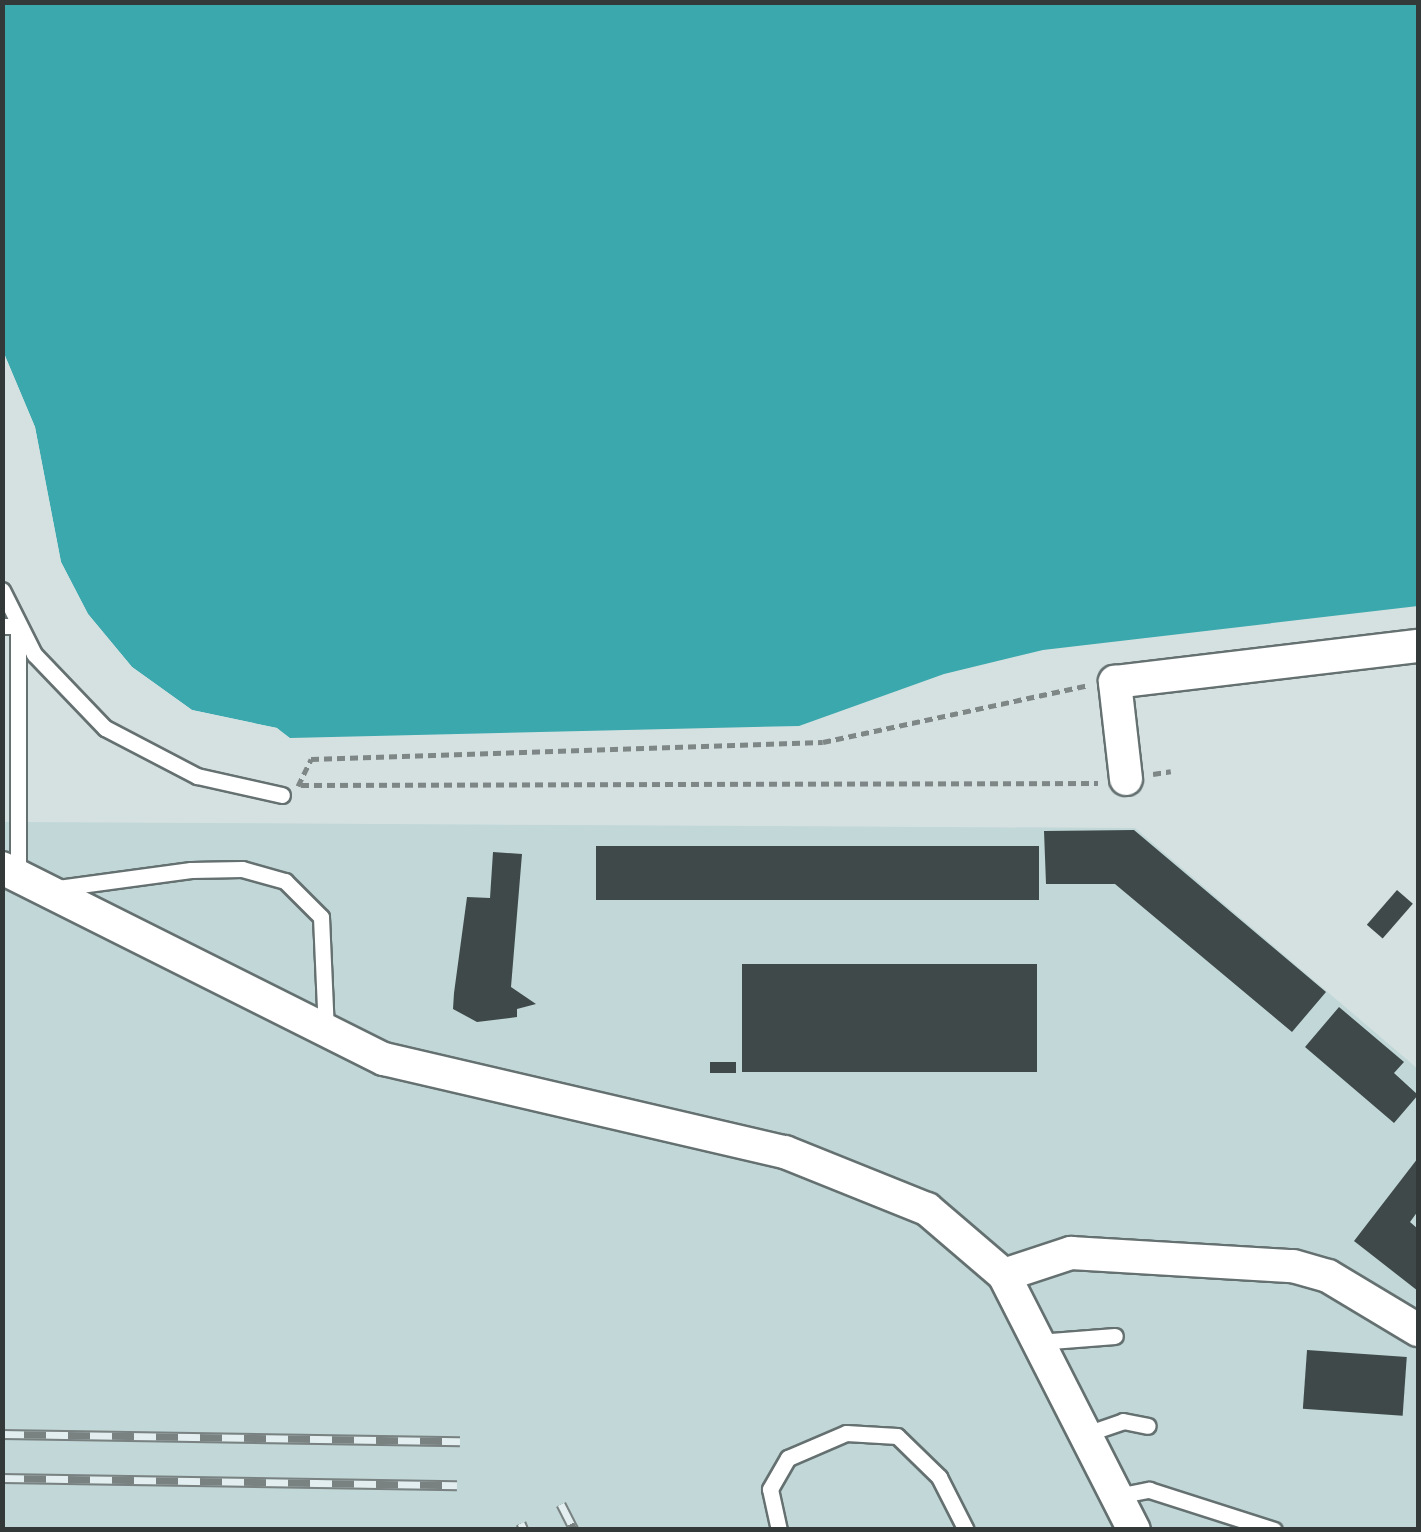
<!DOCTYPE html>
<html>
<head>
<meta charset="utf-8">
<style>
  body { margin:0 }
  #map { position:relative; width:1421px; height:1532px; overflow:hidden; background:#d5e1e1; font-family:Commissioner,sans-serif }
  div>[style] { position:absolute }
  .built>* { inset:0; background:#c1d7d8 }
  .water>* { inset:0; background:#3aa8ad }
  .pier>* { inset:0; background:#d5e1e1 }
  .building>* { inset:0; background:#3f494a; transform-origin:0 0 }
  .path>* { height:5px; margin-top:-2.5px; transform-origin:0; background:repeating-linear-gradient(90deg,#7e8686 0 8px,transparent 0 13px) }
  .roads { filter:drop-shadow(2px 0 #657070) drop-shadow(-2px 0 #657070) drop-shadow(0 2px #657070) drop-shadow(0 -2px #657070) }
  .lane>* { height:15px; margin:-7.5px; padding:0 7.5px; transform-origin:7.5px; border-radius:7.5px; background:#fff }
  .street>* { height:32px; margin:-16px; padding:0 16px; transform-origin:16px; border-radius:16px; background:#fff }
  .rail>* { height:11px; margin-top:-5.5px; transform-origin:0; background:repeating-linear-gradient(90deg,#e2eeef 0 22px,#798181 0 44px); box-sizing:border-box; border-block:2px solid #798181 }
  span { translate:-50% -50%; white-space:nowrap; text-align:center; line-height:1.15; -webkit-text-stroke:10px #e2eeef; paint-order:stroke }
  .frame { position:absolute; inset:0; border:5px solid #333838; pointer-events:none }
</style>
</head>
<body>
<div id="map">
  <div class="built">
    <i style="clip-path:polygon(3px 822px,1135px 828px,1418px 1069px,1418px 1529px,3px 1527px)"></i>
  </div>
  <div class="water">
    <i style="clip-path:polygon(3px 3px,1418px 3px,1418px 606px,1043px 650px,944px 674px,799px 726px,290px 738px,277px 728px,192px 710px,132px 667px,88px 614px,61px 562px,35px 427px,3px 351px)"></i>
  </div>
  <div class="pier">
    <i style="clip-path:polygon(3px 351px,35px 427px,61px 562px,88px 614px,132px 667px,192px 710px,277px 728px,289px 743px,189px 715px,129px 670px,84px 617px,57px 563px,42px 471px)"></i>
  </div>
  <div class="building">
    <i style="clip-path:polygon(1134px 830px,1326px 992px,1292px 1032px,1115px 884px,1046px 884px,1044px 831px)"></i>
    <i style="left:596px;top:846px;width:443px;height:54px"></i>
    <i style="clip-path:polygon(493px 852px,522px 854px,511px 987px,536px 1004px,517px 1009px,517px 1017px,477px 1022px,453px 1009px,454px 993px,467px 897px,490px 898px)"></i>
    <i style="left:1397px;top:890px;width:21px;height:46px;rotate:41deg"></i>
    <i style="left:742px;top:964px;width:295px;height:108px"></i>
    <i style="clip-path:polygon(1339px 1007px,1404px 1062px,1394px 1073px,1418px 1095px,1394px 1123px,1305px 1047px)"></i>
    <i style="left:736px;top:1062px;width:11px;height:26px;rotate:90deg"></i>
    <i style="clip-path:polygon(1418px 1158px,1418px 1211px,1410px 1222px,1418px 1229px,1418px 1291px,1354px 1241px)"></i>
    <i style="left:1307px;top:1350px;width:100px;height:59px;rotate:4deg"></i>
  </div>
  <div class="path">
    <i style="left:1153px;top:774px;width:18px;rotate:-9deg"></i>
    <i style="left:301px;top:785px;width:797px;rotate:-0.14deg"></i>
    <i style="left:298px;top:786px;width:30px;rotate:-64deg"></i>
    <i style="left:311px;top:759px;width:512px;rotate:-1.9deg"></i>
    <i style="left:823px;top:742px;width:271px;rotate:-12.1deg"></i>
  </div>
  <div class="roads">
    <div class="lane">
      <i style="left:2px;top:590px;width:72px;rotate:63.4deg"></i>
      <i style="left:34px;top:654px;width:103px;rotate:46.2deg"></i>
      <i style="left:105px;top:728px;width:104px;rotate:27.6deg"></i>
      <i style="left:197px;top:776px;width:87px;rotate:12.6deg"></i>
      <i style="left:2px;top:626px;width:16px"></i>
      <i style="left:18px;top:626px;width:247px;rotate:90deg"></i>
      <i style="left:58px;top:888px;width:134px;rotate:-7.7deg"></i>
      <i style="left:191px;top:870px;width:51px;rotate:-1.1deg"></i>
      <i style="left:242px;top:869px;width:45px;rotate:15.6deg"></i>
      <i style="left:285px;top:881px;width:51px;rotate:45deg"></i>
      <i style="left:321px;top:917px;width:115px;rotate:87.5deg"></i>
      <i style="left:1038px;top:1342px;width:77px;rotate:-4.5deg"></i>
      <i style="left:1086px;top:1434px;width:39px;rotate:-19deg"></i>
      <i style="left:1123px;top:1421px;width:25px;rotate:11deg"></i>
      <i style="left:1117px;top:1496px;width:33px;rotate:-11deg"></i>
      <i style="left:1149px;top:1490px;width:131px;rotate:17.7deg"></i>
      <i style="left:779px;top:1530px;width:42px;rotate:-102.4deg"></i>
      <i style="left:770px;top:1489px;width:36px;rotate:-60deg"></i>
      <i style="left:788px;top:1458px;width:63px;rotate:-23.3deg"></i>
      <i style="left:846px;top:1433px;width:51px;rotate:3.4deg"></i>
      <i style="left:897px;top:1436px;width:59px;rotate:44.3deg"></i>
      <i style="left:939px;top:1477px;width:59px;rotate:63deg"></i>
    </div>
    <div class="street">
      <i style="left:1126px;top:779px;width:98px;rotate:-96.5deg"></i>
      <i style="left:1115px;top:682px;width:305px;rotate:-6.8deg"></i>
      <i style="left:2px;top:868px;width:427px;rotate:26.6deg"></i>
      <i style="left:384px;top:1059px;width:412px;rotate:13.1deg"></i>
      <i style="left:785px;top:1152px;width:153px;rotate:21.9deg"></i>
      <i style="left:927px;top:1209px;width:101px;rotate:40.6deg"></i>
      <i style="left:1004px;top:1275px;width:286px;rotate:63deg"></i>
      <i style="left:1004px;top:1275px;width:71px;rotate:-18.2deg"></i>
      <i style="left:1071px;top:1253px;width:222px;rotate:3.4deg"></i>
      <i style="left:1293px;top:1266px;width:36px;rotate:16deg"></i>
      <i style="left:1328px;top:1276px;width:105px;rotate:31deg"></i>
    </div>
  </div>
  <div class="rail">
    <i style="left:2px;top:1434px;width:458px;rotate:0.9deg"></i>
    <i style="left:2px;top:1478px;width:455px;rotate:0.9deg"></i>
    <i style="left:561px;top:1504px;width:29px;rotate:63deg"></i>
    <i style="left:521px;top:1523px;width:8px;rotate:67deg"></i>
  </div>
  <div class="frame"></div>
</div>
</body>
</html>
